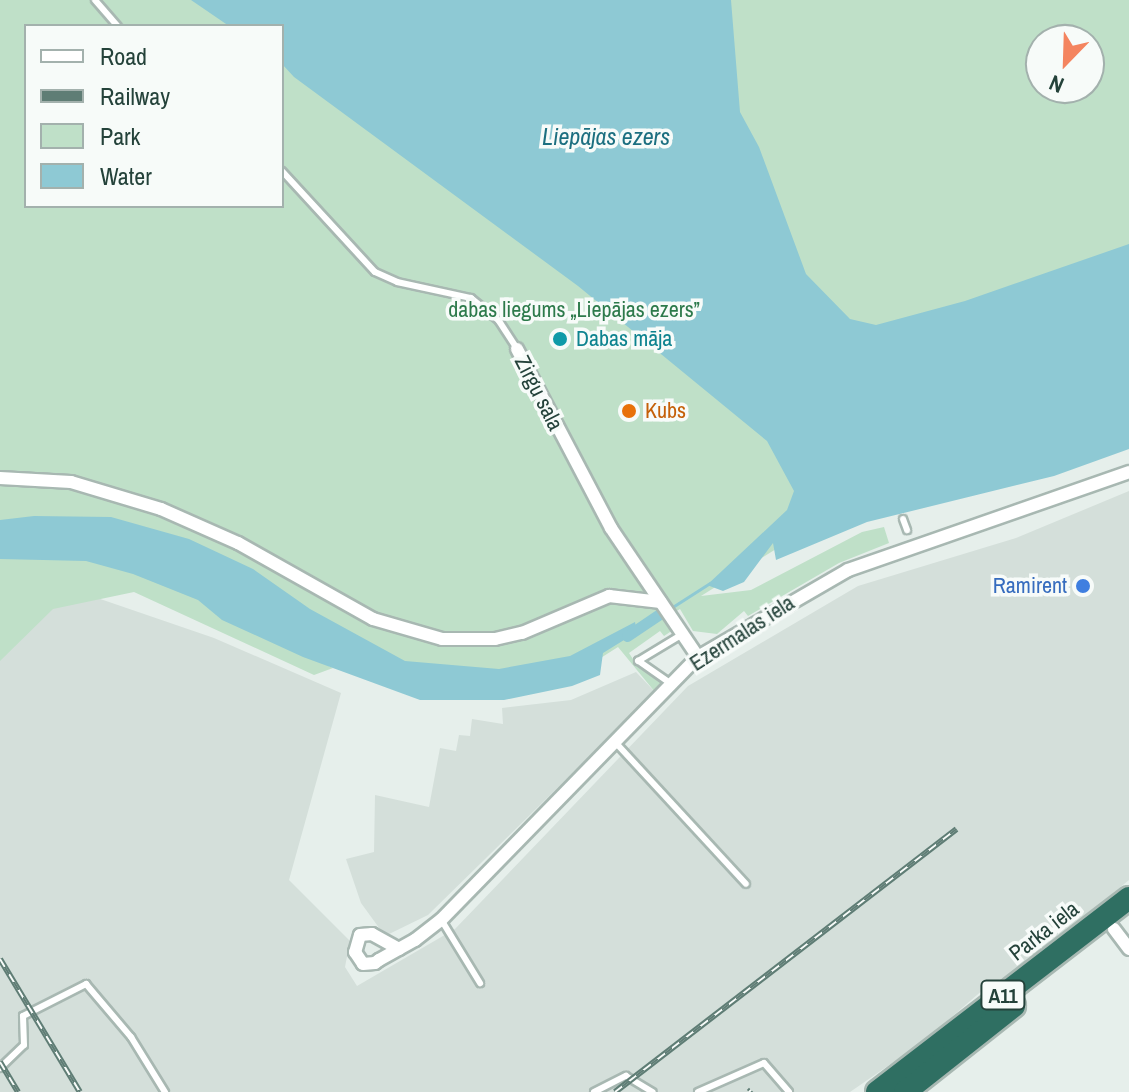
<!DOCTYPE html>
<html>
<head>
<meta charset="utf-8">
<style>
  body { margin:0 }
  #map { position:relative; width:1129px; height:1092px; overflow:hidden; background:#e6efeb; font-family:"Archivo Narrow",sans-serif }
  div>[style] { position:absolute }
  .built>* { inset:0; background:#d4dfda }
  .green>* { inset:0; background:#bfe0c8 }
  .water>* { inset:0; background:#8ec9d4 }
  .stream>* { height:3px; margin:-1.5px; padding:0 1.5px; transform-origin:1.5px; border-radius:1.5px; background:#8ec9d4 }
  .canal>* { height:11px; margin:-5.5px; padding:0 5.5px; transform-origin:5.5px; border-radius:5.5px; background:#8ec9d4 }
  .roads { filter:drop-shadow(2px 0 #a8b8b2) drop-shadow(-2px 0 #a8b8b2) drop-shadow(0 2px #a8b8b2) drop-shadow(0 -2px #a8b8b2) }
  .lane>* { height:6px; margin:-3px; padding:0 3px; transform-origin:3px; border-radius:3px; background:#fff }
  .street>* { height:12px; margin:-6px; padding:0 6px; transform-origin:6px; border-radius:6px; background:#fff }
  .highway>* { height:22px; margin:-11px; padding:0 11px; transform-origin:11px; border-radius:11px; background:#2f6f62 }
  .rail>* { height:6px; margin-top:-3px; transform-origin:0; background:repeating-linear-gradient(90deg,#f7fbf9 0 9px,#5f7d75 0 18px); box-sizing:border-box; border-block:2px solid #5f7d75 }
  .dots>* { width:22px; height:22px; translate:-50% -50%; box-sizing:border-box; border:4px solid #f7fbf9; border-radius:50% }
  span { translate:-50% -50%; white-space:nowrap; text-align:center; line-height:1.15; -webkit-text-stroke:7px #f7fbf9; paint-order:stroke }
  .shield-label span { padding:2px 6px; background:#f7fbf9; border:2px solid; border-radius:6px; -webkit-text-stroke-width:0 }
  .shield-label { font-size:20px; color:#24423a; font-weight:700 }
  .park-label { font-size:22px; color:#2d7a4b }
  .culture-label { font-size:22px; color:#0d838f }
  .left { translate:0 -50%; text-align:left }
  .street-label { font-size:22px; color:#24423a }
  .food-label { font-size:22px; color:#c56008 }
  .shop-label { font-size:22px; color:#366cbe }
  .right { translate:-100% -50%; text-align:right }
  .water-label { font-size:24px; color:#1c6f80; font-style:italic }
  .legend { position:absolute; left:24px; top:24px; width:260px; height:184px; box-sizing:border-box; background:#f7fbf9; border:2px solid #a3b1ad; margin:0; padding:10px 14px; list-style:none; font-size:24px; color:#24423a }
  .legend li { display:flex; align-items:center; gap:16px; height:40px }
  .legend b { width:40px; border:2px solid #a3b1ad }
  .north { position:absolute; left:1025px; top:24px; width:80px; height:80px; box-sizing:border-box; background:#f7fbf9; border:2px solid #a3b1ad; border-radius:50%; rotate:203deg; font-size:22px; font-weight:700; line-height:32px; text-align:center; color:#24423a }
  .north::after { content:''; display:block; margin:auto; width:28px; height:36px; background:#f4845f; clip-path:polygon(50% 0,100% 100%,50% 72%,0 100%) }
</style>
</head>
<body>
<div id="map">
  <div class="built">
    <i style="clip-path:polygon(1129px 491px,1129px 880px,1022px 967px,985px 988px,924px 1041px,850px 1092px,0 1092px,0 587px,42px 579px,214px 638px,341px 693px,289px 880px,350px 941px,345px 967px,357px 986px,455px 929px,688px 686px,858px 586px,1016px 538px)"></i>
    <i style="clip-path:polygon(636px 672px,655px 692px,428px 915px,385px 936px,361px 903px,346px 859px,374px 852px,375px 795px,429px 807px,440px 748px,456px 751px,459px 735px,470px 736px,472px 719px,503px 724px,502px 708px,571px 700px)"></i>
  </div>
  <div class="green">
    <i style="clip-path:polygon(evenodd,0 0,1129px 0,1129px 403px,840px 509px,701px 596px,751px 590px,862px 532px,884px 527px,889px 543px,839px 563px,748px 616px,744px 611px,717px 634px,693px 631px,680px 609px,665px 618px,673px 630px,664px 636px,660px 631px,629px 653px,638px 667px,662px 683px,655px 692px,618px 647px,588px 666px,456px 683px,216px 615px,333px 668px,314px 675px,134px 592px,53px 609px,0 661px,0 0,26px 26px,282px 26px,282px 206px,26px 206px,26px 26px,0 0,1041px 40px,1089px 40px,1089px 88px,1041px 88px,1041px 40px)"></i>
  </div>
  <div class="water">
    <i style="clip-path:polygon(191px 0,731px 0,740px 112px,759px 147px,806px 274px,850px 319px,876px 325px,965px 301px,1129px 244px,1129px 449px,1054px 476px,867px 522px,776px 560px,773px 543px,744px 582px,723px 591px,707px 585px,787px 510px,794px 491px,767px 441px,578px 286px,294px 77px,282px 64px,282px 26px,229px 26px)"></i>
    <i style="clip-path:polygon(34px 516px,111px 517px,189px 539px,253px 569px,310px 609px,405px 661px,499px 669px,570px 656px,635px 622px,637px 632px,603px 653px,600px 675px,572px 686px,504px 700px,420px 700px,303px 657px,222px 620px,198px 600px,133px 574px,86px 561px,0 559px,0 520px)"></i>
  </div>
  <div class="stream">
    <i style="left:674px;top:606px;width:43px;rotate:-32.6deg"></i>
  </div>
  <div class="canal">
    <i style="left:627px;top:636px;width:40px;rotate:-34deg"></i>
  </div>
  <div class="roads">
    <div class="lane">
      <i style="left:95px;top:0;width:35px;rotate:49deg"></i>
      <i style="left:282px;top:171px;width:137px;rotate:47.4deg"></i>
      <i style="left:375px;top:272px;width:24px;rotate:24deg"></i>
      <i style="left:397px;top:282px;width:76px;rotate:12.2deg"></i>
      <i style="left:471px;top:298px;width:36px;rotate:39deg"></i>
      <i style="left:499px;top:321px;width:33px;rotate:57deg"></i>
      <i style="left:903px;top:519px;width:12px;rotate:70deg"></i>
      <i style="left:670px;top:683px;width:39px;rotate:-145deg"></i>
      <i style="left:638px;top:661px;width:50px;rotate:-31.2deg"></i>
      <i style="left:615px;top:742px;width:193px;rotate:47.3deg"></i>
      <i style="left:442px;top:921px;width:73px;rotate:58.5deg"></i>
      <i style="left:0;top:1068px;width:33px;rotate:-44deg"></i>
      <i style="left:24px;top:1045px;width:29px;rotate:-92deg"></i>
      <i style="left:23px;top:1016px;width:71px;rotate:-26.9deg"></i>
      <i style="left:86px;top:984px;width:70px;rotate:49.7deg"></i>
      <i style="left:131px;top:1037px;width:65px;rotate:58.3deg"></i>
      <i style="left:594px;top:1092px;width:36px;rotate:-27deg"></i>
      <i style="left:626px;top:1076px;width:31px;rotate:31deg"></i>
      <i style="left:698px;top:1092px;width:72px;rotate:-23.7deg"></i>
      <i style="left:764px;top:1063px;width:38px;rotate:49deg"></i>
    </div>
    <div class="street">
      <i style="left:517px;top:349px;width:202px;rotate:62.3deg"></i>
      <i style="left:611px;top:528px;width:156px;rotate:56deg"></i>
      <i style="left:0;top:478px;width:71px;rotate:3.2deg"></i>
      <i style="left:71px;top:482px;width:94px;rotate:16.7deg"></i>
      <i style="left:161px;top:509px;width:84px;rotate:23.8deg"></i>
      <i style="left:238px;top:543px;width:155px;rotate:29.4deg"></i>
      <i style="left:373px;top:619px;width:72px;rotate:16.2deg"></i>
      <i style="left:442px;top:639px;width:53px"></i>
      <i style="left:495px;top:639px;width:28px;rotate:-13deg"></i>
      <i style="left:522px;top:633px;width:95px;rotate:-23deg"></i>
      <i style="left:609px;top:596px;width:52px;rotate:6.6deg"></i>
      <i style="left:1114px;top:929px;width:25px;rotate:53deg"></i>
      <i style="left:399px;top:949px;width:31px;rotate:-151deg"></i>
      <i style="left:372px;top:934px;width:12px;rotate:175deg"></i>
      <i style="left:360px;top:935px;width:18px;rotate:106deg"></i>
      <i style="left:355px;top:952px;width:14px;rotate:56deg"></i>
      <i style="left:363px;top:964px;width:12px;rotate:-5deg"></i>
      <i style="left:375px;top:963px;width:5px;rotate:-37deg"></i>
      <i style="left:379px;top:960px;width:41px;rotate:-29.1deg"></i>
      <i style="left:415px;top:940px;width:33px;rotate:-38deg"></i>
      <i style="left:441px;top:920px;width:368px;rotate:-45.7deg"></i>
      <i style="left:698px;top:657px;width:173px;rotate:-30.1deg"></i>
      <i style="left:848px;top:570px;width:298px;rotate:-19.2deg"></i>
    </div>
    <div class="highway">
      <i style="left:877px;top:1092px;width:318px;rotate:-37.6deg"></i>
      <i style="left:905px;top:1092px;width:139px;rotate:-38.3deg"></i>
    </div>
  </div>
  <div class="rail">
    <i style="left:0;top:959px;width:155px;rotate:59deg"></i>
    <i style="left:0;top:1062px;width:35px;rotate:59deg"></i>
    <i style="left:615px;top:1092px;width:431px;rotate:-37.6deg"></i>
    <i style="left:749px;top:1092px;width:3px;rotate:-45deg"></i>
  </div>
  <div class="dots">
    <i style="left:560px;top:339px;background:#0f9aa8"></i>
    <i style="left:629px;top:411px;background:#e8710a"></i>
    <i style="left:1083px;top:586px;background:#3f7fe0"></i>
  </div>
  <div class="shield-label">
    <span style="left:1003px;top:995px">A11</span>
  </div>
  <div class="park-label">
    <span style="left:574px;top:310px">dabas liegums „Liepājas ezers”</span>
  </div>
  <div class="culture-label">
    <span class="left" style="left:576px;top:339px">Dabas māja</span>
  </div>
  <div class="street-label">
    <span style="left:539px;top:393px;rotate:63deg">Zirgu sala</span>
    <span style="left:742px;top:633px;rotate:-33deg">Ezermalas iela</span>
    <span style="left:1044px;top:931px;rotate:-38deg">Parka iela</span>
  </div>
  <div class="food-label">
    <span class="left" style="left:645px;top:411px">Kubs</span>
  </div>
  <div class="shop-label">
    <span class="right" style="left:1067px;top:586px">Ramirent</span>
  </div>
  <div class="water-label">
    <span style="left:606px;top:137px">Liepājas ezers</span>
  </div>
  <ul class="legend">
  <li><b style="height:10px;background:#fff"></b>Road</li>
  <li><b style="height:10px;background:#5f7d75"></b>Railway</li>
  <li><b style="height:22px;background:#bfe0c8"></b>Park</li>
  <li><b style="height:22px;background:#8ec9d4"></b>Water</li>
  </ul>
  <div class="north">N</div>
</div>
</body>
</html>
